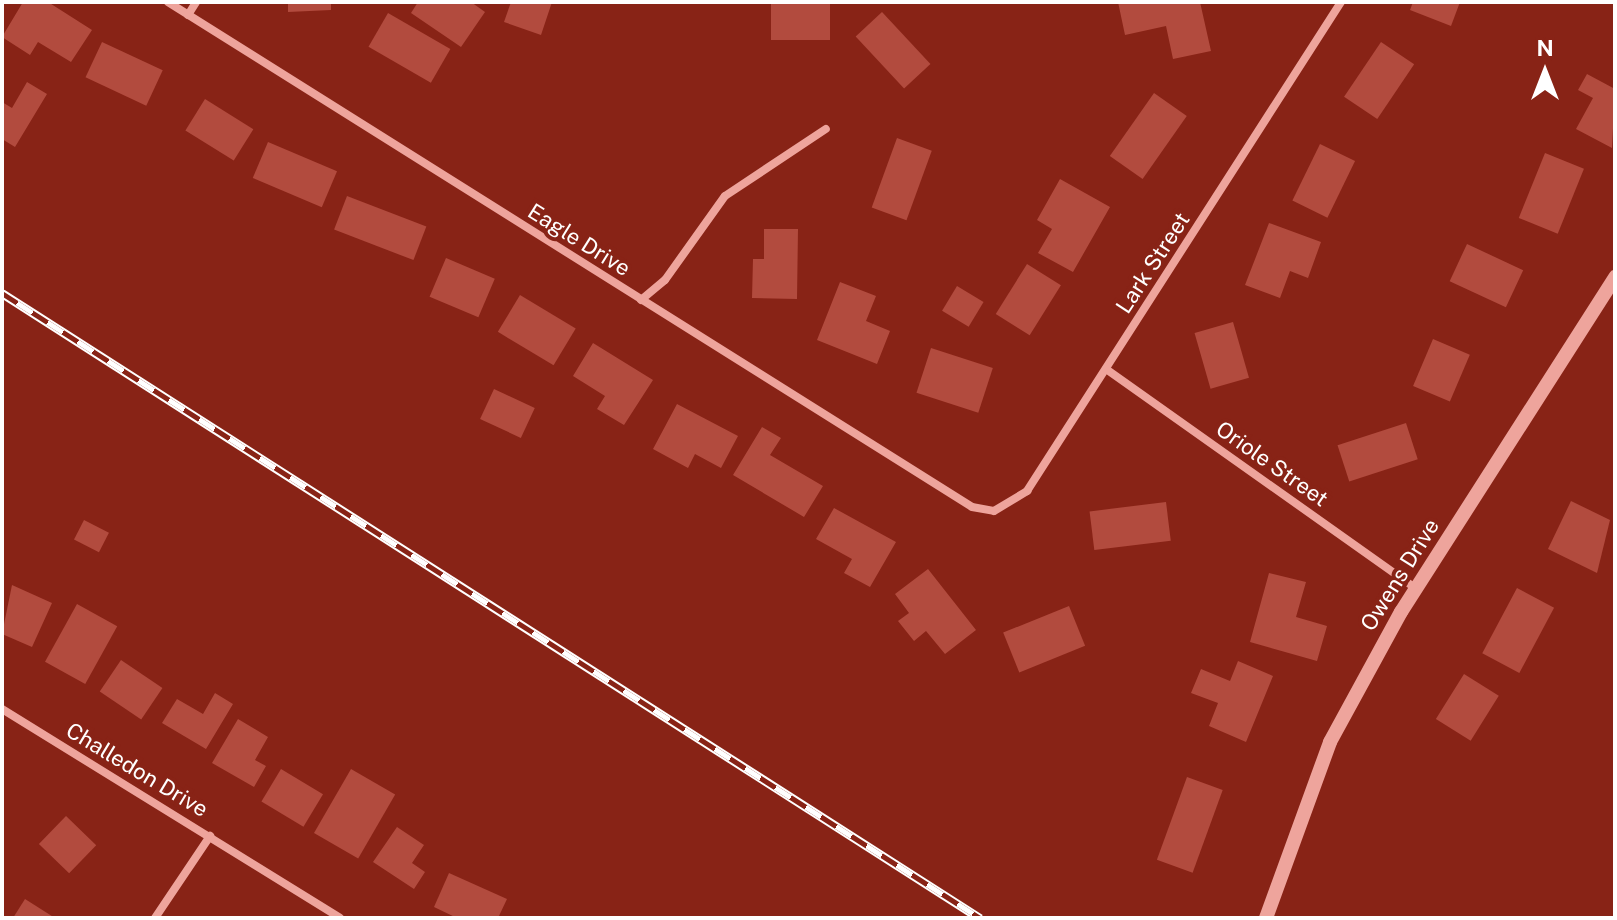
<!DOCTYPE html>
<html>
<head>
<meta charset="utf-8">
<style>
  body { margin:0 }
  #map { position:relative; width:1617px; height:920px; overflow:hidden; background:#882316; font-family:"Public Sans",sans-serif }
  div>[style] { position:absolute }
  .building>* { inset:0; background:#b24b3e; transform-origin:0 0 }
  .minor>* { height:8px; margin:-4px; padding:0 4px; transform-origin:4px; border-radius:4px; background:#eea49c }
  .tertiary>* { height:14px; margin:-7px; padding:0 7px; transform-origin:7px; border-radius:7px; background:#eea49c }
  .rail>* { height:9px; margin-top:-4.5px; transform-origin:0; background:repeating-linear-gradient(90deg,#882316 0 18px,#fff 0 36px); box-sizing:border-box; border-block:2px solid #fff }
  span { translate:-50% -50%; white-space:nowrap; text-align:center; line-height:1.15; -webkit-text-stroke:8px #882316; paint-order:stroke }
  .street-label { font-size:22px; color:#fff }
  .frame { position:absolute; inset:0; border:4px solid #fff; pointer-events:none }
  .north { position:absolute; left:1505px; top:32px; width:80px; height:80px; -webkit-text-stroke:6px #882316; paint-order:stroke; rotate:0deg; font-size:22px; font-weight:700; line-height:32px; text-align:center; color:#fff }
  .north::after { content:''; display:block; margin:auto; width:28px; height:36px; background:#fff; clip-path:polygon(50% 0,100% 100%,50% 72%,0 100%) }
</style>
</head>
<body>
<div id="map">
  <div class="building">
    <i style="clip-path:polygon(23px 2px,48px 2px,92px 30px,71px 62px,38px 42px,30px 55px,2px 37px)"></i>
    <i style="clip-path:polygon(288px 2px,331px 2px,331px 10px,288px 12px)"></i>
    <i style="clip-path:polygon(418px 2px,471px 2px,485px 12px,461px 47px,411px 13px)"></i>
    <i style="clip-path:polygon(511px 2px,552px 2px,541px 35px,504px 22px)"></i>
    <i style="left:771px;top:2px;width:59px;height:38px"></i>
    <i style="clip-path:polygon(1118px 2px,1200px 2px,1211px 51px,1173px 59px,1166px 26px,1125px 35px)"></i>
    <i style="clip-path:polygon(1413px 2px,1460px 2px,1451px 26px,1410px 10px)"></i>
    <i style="left:882px;top:12px;width:71px;height:36px;rotate:47deg"></i>
    <i style="left:388px;top:13px;width:72px;height:39px;rotate:30deg"></i>
    <i style="left:102px;top:42px;width:67px;height:39px;rotate:25deg"></i>
    <i style="left:1381px;top:42px;width:40px;height:66px;rotate:34deg"></i>
    <i style="clip-path:polygon(1587px 74px,1615px 89px,1612px 148px,1576px 129px,1593px 98px,1578px 90px)"></i>
    <i style="clip-path:polygon(27px 82px,47px 94px,15px 147px,2px 139px,2px 102px,12px 108px)"></i>
    <i style="left:1154px;top:93px;width:40px;height:77px;rotate:35deg"></i>
    <i style="left:205px;top:99px;width:57px;height:37px;rotate:32deg"></i>
    <i style="left:897px;top:138px;width:37px;height:74px;rotate:20deg"></i>
    <i style="left:268px;top:142px;width:75px;height:39px;rotate:23deg"></i>
    <i style="left:1320px;top:144px;width:39px;height:63px;rotate:26deg"></i>
    <i style="left:1545px;top:153px;width:42px;height:70px;rotate:22deg"></i>
    <i style="clip-path:polygon(1060px 179px,1110px 207px,1073px 272px,1038px 253px,1052px 229px,1037px 220px)"></i>
    <i style="left:347px;top:196px;width:85px;height:36px;rotate:21deg"></i>
    <i style="clip-path:polygon(1269px 223px,1321px 242px,1308px 278px,1290px 271px,1280px 298px,1245px 285px)"></i>
    <i style="clip-path:polygon(764px 229px,798px 229px,797px 299px,752px 298px,753px 259px,764px 259px)"></i>
    <i style="left:1467px;top:244px;width:62px;height:41px;rotate:25deg"></i>
    <i style="left:446px;top:258px;width:53px;height:42px;rotate:23deg"></i>
    <i style="left:1027px;top:264px;width:40px;height:59px;rotate:32deg"></i>
    <i style="clip-path:polygon(840px 282px,876px 296px,866px 321px,890px 331px,877px 364px,817px 340px)"></i>
    <i style="left:957px;top:286px;width:31px;height:29px;rotate:31deg"></i>
    <i style="left:520px;top:295px;width:65px;height:43px;rotate:31deg"></i>
    <i style="left:1233px;top:322px;width:58px;height:40px;rotate:74deg"></i>
    <i style="left:1433px;top:339px;width:40px;height:51px;rotate:23deg"></i>
    <i style="clip-path:polygon(593px 343px,653px 380px,624px 425px,597px 409px,605px 396px,573px 376px)"></i>
    <i style="left:931px;top:348px;width:65px;height:47px;rotate:18deg"></i>
    <i style="left:494px;top:389px;width:45px;height:33px;rotate:25deg"></i>
    <i style="clip-path:polygon(677px 404px,738px 436px,721px 468px,695px 454px,688px 468px,653px 449px)"></i>
    <i style="left:1406px;top:423px;width:38px;height:72px;rotate:72deg"></i>
    <i style="clip-path:polygon(762px 427px,781px 438px,770px 455px,823px 486px,804px 517px,733px 475px)"></i>
    <i style="clip-path:polygon(1571px 501px,1610px 520px,1597px 573px,1548px 549px)"></i>
    <i style="left:1166px;top:502px;width:39px;height:77px;rotate:83deg"></i>
    <i style="clip-path:polygon(834px 508px,896px 542px,870px 587px,844px 573px,852px 559px,816px 539px)"></i>
    <i style="left:84px;top:520px;width:28px;height:22px;rotate:27deg"></i>
    <i style="clip-path:polygon(928px 569px,976px 630px,945px 654px,926px 631px,914px 641px,898px 621px,909px 613px,895px 594px)"></i>
    <i style="clip-path:polygon(1269px 573px,1306px 582px,1296px 617px,1327px 626px,1317px 661px,1250px 642px)"></i>
    <i style="clip-path:polygon(12px 585px,52px 603px,32px 647px,2px 634px)"></i>
    <i style="left:1517px;top:588px;width:42px;height:74px;rotate:28deg"></i>
    <i style="left:77px;top:604px;width:46px;height:66px;rotate:29deg"></i>
    <i style="left:1069px;top:606px;width:43px;height:71px;rotate:68deg"></i>
    <i style="left:121px;top:660px;width:50px;height:38px;rotate:34deg"></i>
    <i style="clip-path:polygon(1238px 661px,1273px 676px,1246px 742px,1209px 726px,1218px 703px,1191px 693px,1201px 669px,1230px 681px)"></i>
    <i style="left:1464px;top:674px;width:41px;height:53px;rotate:32deg"></i>
    <i style="clip-path:polygon(215px 693px,233px 704px,206px 749px,162px 723px,177px 699px,203px 714px)"></i>
    <i style="clip-path:polygon(238px 719px,268px 737px,255px 760px,266px 766px,254px 787px,212px 763px)"></i>
    <i style="left:281px;top:769px;width:49px;height:38px;rotate:31deg"></i>
    <i style="left:351px;top:769px;width:51px;height:74px;rotate:30deg"></i>
    <i style="left:1187px;top:777px;width:38px;height:88px;rotate:20deg"></i>
    <i style="left:66px;top:816px;width:42px;height:39px;rotate:44deg"></i>
    <i style="clip-path:polygon(397px 827px,424px 845px,412px 863px,425px 872px,414px 889px,373px 862px)"></i>
    <i style="clip-path:polygon(449px 873px,507px 899px,498px 918px,457px 918px,434px 907px)"></i>
    <i style="clip-path:polygon(25px 899px,55px 918px,13px 918px)"></i>
  </div>
  <div class="minor">
    <i style="left:168px;top:2px;width:949px;rotate:32.13deg"></i>
    <i style="left:972px;top:507px;width:22px;rotate:10deg"></i>
    <i style="left:994px;top:511px;width:39px;rotate:-31deg"></i>
    <i style="left:1027px;top:491px;width:581px;rotate:-57.29deg"></i>
    <i style="left:188px;top:15px;width:15px;rotate:-58deg"></i>
    <i style="left:641px;top:300px;width:31px;rotate:-40deg"></i>
    <i style="left:665px;top:280px;width:103px;rotate:-54.5deg"></i>
    <i style="left:725px;top:196px;width:121px;rotate:-33.6deg"></i>
    <i style="left:1106px;top:369px;width:381px;rotate:35.3deg"></i>
    <i style="left:2px;top:709px;width:397px;rotate:31.7deg"></i>
    <i style="left:155px;top:918px;width:99px;rotate:-56.1deg"></i>
  </div>
  <div class="tertiary">
    <i style="left:1266px;top:918px;width:187px;rotate:-70deg"></i>
    <i style="left:1330px;top:742px;width:148px;rotate:-61.4deg"></i>
    <i style="left:1401px;top:612px;width:398px;rotate:-57.4deg"></i>
  </div>
  <div class="rail">
    <i style="left:2px;top:293px;width:1161px;rotate:32.58deg"></i>
  </div>
  <div class="street-label">
    <span style="left:579px;top:240px;rotate:32deg">Eagle Drive</span>
    <span style="left:1153px;top:263px;rotate:-57deg">Lark Street</span>
    <span style="left:1272px;top:464px;rotate:35deg">Oriole Street</span>
    <span style="left:1400px;top:575px;rotate:-58deg">Owens Drive</span>
    <span style="left:137px;top:770px;rotate:31deg">Challedon Drive</span>
  </div>
  <div class="frame"></div>
  <div class="north">N</div>
</div>
</body>
</html>
